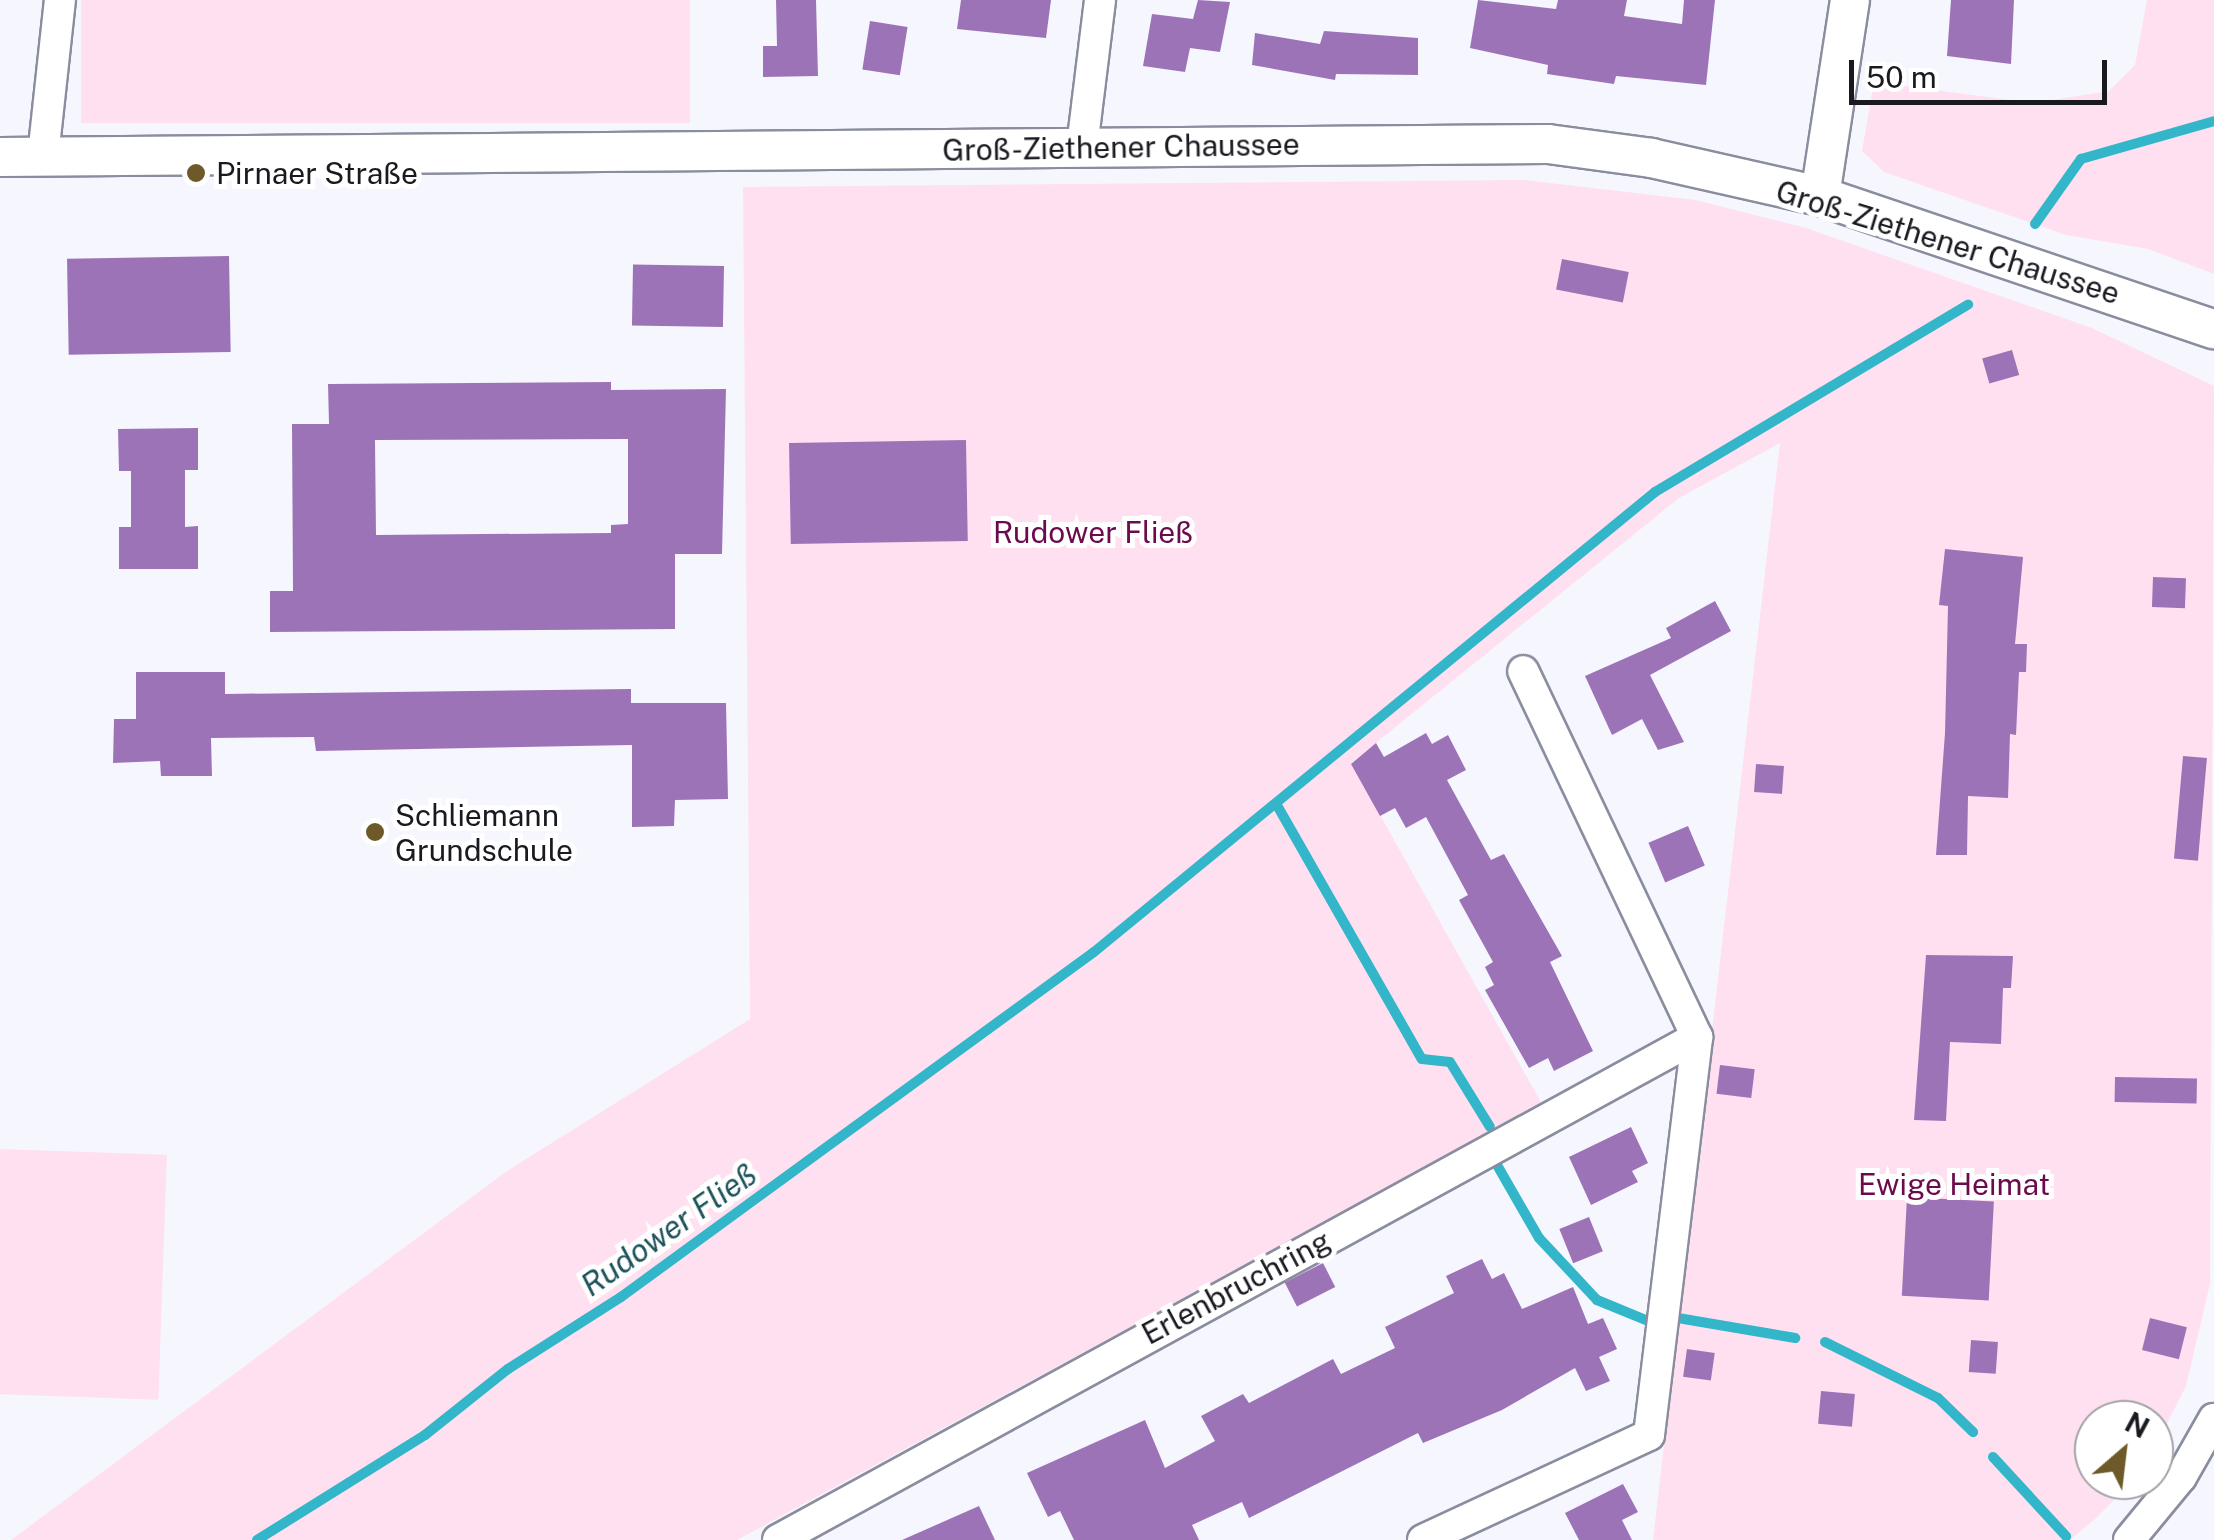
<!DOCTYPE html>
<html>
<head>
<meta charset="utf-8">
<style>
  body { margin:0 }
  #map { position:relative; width:2214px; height:1540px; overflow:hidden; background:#f6f7fe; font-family:"Public Sans",sans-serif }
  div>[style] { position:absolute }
  .green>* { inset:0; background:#ffe0f0; transform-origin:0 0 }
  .stream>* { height:10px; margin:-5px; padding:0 5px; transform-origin:5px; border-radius:5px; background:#33b6c9 }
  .building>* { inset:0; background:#9d73b8; transform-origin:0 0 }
  .roads { filter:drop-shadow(2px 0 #8a8d9e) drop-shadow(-2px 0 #8a8d9e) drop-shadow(0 2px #8a8d9e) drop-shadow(0 -2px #8a8d9e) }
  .minor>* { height:30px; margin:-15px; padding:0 15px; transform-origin:15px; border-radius:15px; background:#fff }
  .tertiary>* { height:38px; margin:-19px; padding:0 19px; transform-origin:19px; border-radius:19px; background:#fff }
  .dots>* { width:28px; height:28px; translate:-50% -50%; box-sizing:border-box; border:5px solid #fff; border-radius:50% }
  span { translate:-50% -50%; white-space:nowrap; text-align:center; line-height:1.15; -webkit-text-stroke:10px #fff; paint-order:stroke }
  .street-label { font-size:30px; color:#191a20 }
  .poi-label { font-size:30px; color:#191a20 }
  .left { translate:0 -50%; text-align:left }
  .park-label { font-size:30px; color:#6b0b4d }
  .water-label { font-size:32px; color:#1e535c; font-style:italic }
  .north { position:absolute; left:2074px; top:1400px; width:100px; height:100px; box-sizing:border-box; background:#fff; border:2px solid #a3a3a6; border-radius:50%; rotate:28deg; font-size:28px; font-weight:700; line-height:40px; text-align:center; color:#191a20 }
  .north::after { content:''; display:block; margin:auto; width:35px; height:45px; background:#6e5a29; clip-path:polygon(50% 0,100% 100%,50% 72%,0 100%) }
  .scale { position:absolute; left:1849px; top:60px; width:258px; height:45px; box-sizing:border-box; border:5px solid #191a20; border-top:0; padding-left:12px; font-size:30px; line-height:35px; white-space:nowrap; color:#191a20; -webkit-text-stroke:8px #fff; paint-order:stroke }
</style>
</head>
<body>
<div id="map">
  <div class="green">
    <i style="left:81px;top:0;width:609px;height:123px"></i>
    <i style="clip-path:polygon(2147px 0,2214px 0,2214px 274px,2148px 249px,2066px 235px,1884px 172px,1862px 151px,1874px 82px,2033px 103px,2109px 91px,2135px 65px)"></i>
    <i style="clip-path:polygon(1523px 180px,1696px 200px,1806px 228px,2092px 328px,2214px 386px,2210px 1284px,2186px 1386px,2154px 1449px,2154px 1420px,2094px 1420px,2094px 1480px,2134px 1480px,2096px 1518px,2070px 1540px,1653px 1540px,1780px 443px,1679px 498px,1351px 763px,1542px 1104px,737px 1540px,11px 1540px,507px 1171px,750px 1019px,743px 187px)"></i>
    <i style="left:0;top:1149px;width:167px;height:245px;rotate:2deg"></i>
  </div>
  <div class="stream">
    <i style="left:2035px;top:224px;width:80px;rotate:-54.7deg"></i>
    <i style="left:2081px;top:159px;width:138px;rotate:-15.9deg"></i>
    <i style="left:1278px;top:807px;width:290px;rotate:60.3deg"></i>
    <i style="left:1422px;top:1059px;width:28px;rotate:6deg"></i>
    <i style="left:1450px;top:1062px;width:76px;rotate:58.4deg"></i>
    <i style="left:1497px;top:1165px;width:84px;rotate:60.1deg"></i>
    <i style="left:1539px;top:1238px;width:85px;rotate:46.9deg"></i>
    <i style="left:1597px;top:1300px;width:53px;rotate:22.2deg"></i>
    <i style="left:1678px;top:1318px;width:119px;rotate:9.7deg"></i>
    <i style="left:1825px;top:1342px;width:126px;rotate:26.4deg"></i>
    <i style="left:1938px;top:1398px;width:49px;rotate:44.2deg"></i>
    <i style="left:1993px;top:1457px;width:108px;rotate:47.3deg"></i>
    <i style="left:257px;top:1540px;width:198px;rotate:-32deg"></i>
    <i style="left:425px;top:1435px;width:106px;rotate:-38.5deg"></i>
    <i style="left:508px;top:1369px;width:134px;rotate:-32.5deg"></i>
    <i style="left:621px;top:1297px;width:585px;rotate:-36.11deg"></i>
    <i style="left:1094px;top:952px;width:725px;rotate:-39.35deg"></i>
    <i style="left:1655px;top:492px;width:365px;rotate:-30.9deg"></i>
  </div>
  <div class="building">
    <i style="clip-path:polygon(776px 0,816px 0,818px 76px,763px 77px,763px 46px,777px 46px)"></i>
    <i style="clip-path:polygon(961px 0,1051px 0,1046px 38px,957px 29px)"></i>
    <i style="clip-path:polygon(1198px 0,1230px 2px,1220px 52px,1190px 48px,1185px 72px,1143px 66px,1152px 14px,1193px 19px)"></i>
    <i style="clip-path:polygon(1478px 0,1556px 9px,1558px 0,1627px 0,1624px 16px,1682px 24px,1684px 0,1715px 0,1706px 85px,1616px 76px,1614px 84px,1547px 74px,1548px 65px,1470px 48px)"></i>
    <i style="clip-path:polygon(1951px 0,2014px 0,2011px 64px,1947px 56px)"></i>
    <i style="left:870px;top:21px;width:38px;height:49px;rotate:9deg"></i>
    <i style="clip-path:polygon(1324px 31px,1418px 38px,1418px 75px,1336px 74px,1335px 80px,1252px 65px,1255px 33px,1320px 44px)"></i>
    <i style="left:229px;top:256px;width:96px;height:162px;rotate:89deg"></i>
    <i style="left:1562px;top:259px;width:68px;height:31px;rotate:11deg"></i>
    <i style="left:724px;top:266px;width:61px;height:91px;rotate:91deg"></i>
    <i style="left:2012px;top:350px;width:26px;height:31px;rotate:74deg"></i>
    <i style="clip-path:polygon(evenodd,611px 382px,611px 390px,726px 389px,722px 554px,675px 554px,675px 629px,270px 632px,270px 591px,293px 591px,292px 424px,329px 424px,328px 384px,611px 382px,628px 439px,628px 524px,611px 525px,611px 533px,376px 535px,375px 440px,628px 439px)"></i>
    <i style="clip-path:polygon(198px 428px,198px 470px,185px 470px,185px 527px,198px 526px,198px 569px,119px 569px,119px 527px,131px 527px,131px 471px,119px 471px,118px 429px)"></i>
    <i style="left:966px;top:440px;width:101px;height:177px;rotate:89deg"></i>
    <i style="clip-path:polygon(1945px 549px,2023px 557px,2015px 644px,2027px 644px,2026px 672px,2019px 672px,2016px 735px,2010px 734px,2008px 798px,1968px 796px,1967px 855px,1936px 855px,1945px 733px,1948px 606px,1939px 605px)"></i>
    <i style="left:2153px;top:577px;width:33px;height:30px;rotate:2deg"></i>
    <i style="clip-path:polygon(1715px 601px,1731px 631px,1650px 675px,1684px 742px,1658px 750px,1642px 719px,1612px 735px,1585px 676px,1671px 638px,1666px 628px)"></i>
    <i style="clip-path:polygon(136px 672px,225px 672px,225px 694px,631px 689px,631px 703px,726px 703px,728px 799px,675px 800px,674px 826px,632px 827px,632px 745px,316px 751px,314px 737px,211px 738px,212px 776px,161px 776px,160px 761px,113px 763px,114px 719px,136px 719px)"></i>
    <i style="clip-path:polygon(1426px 733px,1432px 744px,1448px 735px,1466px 770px,1447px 780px,1491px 860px,1504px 854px,1562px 956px,1550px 962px,1593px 1051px,1554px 1071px,1548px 1058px,1529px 1068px,1485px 990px,1494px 985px,1485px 967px,1493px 962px,1459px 900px,1468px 895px,1426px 817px,1406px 828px,1395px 808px,1380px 816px,1351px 764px,1376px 743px,1384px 757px)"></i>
    <i style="left:2183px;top:756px;width:24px;height:103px;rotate:5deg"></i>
    <i style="left:1756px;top:764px;width:28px;height:28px;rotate:4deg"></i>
    <i style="left:1688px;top:826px;width:43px;height:43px;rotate:67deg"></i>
    <i style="clip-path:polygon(1926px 955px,2013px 956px,2011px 988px,2003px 988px,2001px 1044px,1950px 1042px,1946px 1121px,1914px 1120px)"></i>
    <i style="left:1720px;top:1065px;width:35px;height:29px;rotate:7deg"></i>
    <i style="left:2115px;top:1077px;width:82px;height:25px;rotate:1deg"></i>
    <i style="clip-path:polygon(1631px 1127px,1648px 1163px,1632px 1171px,1638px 1182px,1591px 1205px,1569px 1157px)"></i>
    <i style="left:1907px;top:1197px;width:87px;height:99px;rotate:3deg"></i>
    <i style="left:1589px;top:1217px;width:37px;height:32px;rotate:68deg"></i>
    <i style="clip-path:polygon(1482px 1259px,1492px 1279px,1504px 1273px,1522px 1309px,1573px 1287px,1588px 1324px,1603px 1318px,1617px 1349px,1599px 1357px,1610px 1381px,1586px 1391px,1575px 1368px,1502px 1410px,1423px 1443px,1418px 1433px,1249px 1518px,1242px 1502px,1192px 1525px,1199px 1540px,1074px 1540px,1060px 1511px,1048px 1517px,1027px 1473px,1145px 1420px,1165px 1468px,1215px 1441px,1201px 1416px,1243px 1394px,1249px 1403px,1333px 1359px,1341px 1374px,1395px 1348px,1385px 1327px,1454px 1293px,1446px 1276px)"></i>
    <i style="left:1323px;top:1263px;width:27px;height:43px;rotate:63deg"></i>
    <i style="left:2150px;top:1318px;width:38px;height:33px;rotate:14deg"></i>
    <i style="left:1971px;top:1340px;width:27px;height:32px;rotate:4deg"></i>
    <i style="left:1687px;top:1349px;width:28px;height:28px;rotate:8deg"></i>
    <i style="left:1821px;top:1391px;width:34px;height:33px;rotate:5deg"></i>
    <i style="clip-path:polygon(1623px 1484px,1638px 1512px,1622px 1520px,1632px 1540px,1579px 1540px,1565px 1513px)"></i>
    <i style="clip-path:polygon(979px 1506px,995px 1540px,902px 1540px)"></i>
  </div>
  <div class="roads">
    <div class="minor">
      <i style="left:1082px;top:147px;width:148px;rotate:-83deg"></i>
      <i style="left:43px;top:156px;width:157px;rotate:-83.8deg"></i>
      <i style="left:778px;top:1540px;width:1048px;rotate:-28.69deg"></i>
      <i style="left:1423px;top:1540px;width:249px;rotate:-24.9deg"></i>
      <i style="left:1649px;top:1435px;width:401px;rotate:-83.1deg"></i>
      <i style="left:1697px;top:1037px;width:405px;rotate:-115.4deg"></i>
      <i style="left:2129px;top:1540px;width:82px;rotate:-50.5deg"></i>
      <i style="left:2181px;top:1477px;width:67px;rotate:-60.4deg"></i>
    </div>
    <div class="tertiary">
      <i style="left:0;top:157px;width:1548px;rotate:-0.48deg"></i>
      <i style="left:1548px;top:144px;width:104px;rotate:7.7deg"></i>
      <i style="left:1651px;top:158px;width:173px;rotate:12.7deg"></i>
      <i style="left:1820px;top:196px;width:416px;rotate:18.7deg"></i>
      <i style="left:1820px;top:196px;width:198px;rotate:-81.3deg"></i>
    </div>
  </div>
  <div class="dots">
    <i style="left:196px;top:173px;background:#6e5a29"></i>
    <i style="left:375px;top:832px;background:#6e5a29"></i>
  </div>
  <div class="street-label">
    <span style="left:1121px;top:147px;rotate:-1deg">Groß-Ziethener Chaussee</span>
    <span style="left:1948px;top:242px;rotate:17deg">Groß-Ziethener Chaussee</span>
    <span style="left:1236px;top:1287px;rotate:-28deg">Erlenbruchring</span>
  </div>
  <div class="poi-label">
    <span class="left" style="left:216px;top:173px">Pirnaer Straße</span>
    <span class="left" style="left:395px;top:832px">Schliemann<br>Grundschule</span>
  </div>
  <div class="park-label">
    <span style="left:1093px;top:532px">Rudower Fließ</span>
    <span style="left:1954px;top:1184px">Ewige Heimat</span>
  </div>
  <div class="water-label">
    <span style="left:669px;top:1230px;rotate:-35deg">Rudower Fließ</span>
  </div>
  <div class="north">N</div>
  <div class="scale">50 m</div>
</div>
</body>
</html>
